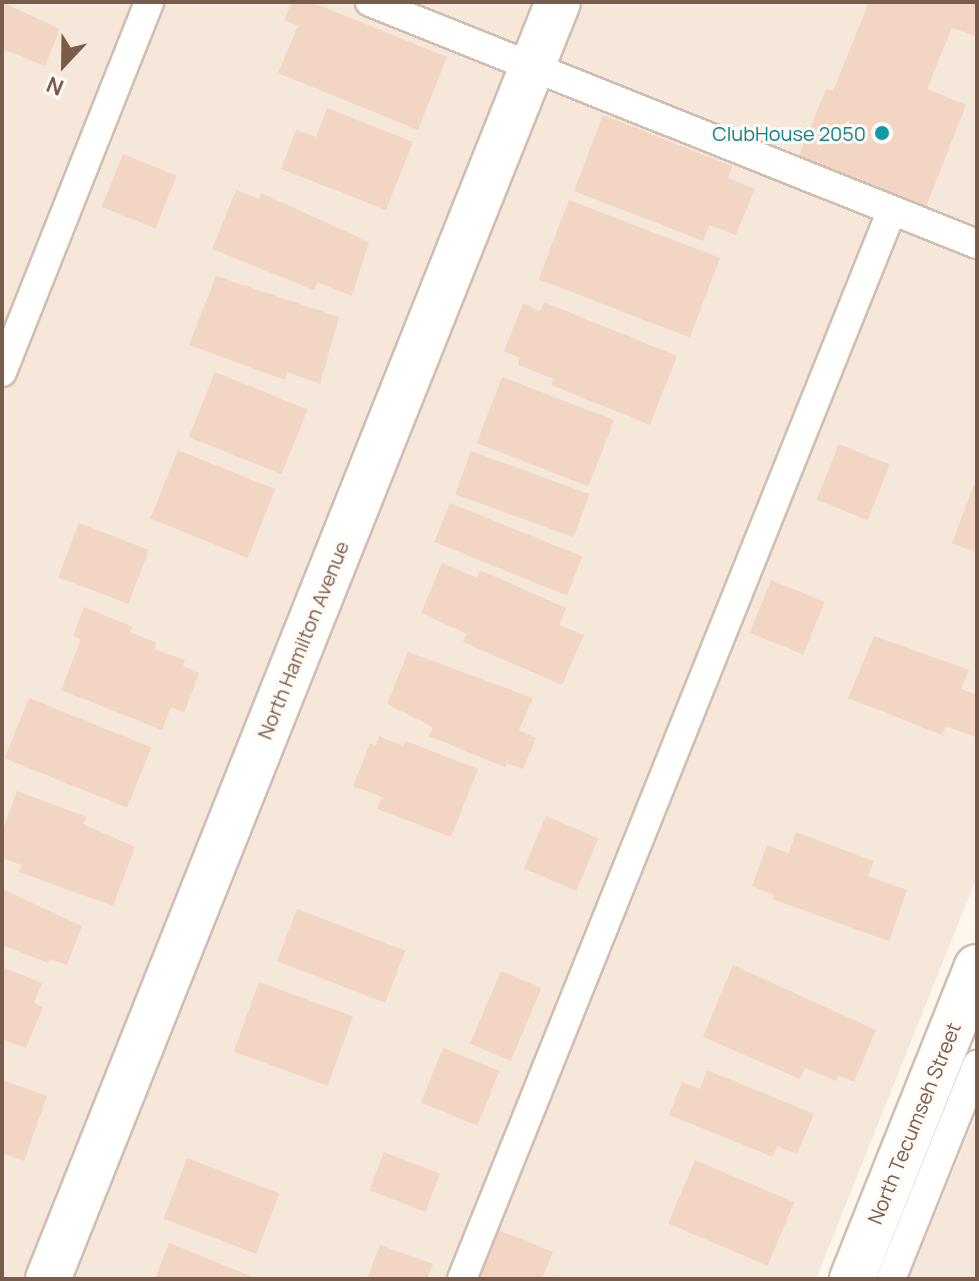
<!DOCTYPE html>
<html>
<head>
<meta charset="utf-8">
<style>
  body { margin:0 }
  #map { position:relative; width:979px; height:1281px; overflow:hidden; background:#fdf6ec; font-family:Manrope,sans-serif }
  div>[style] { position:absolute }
  .residential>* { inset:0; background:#f5e8da }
  .building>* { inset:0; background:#f3d5c3; transform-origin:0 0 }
  .roads { filter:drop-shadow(2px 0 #d1beb0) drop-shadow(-2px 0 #d1beb0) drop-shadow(0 2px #d1beb0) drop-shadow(0 -2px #d1beb0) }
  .lane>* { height:28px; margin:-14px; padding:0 14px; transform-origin:14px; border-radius:14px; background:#fff }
  .street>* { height:44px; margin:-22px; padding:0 22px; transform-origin:22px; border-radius:22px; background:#fff }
  .dots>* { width:22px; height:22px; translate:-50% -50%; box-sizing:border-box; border:4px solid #fffaf3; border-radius:50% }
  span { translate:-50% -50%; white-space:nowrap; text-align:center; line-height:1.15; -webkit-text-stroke:6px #fffaf3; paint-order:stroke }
  .culture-label { font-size:20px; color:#0d838f }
  .right { translate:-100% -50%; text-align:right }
  .street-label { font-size:20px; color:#7a5c4d }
  .frame { position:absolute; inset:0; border:4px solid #7a5c4d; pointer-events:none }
  .north { position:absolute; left:24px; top:24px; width:80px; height:80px; -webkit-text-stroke:6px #fffaf3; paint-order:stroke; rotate:202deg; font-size:22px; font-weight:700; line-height:32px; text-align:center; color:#7a5c4d }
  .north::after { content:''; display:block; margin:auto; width:28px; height:36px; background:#7a5c4d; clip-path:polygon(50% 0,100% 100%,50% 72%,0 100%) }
</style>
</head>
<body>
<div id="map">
  <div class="residential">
    <i style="clip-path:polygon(2px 2px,977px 2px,977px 877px,816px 1279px,2px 1279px)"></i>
    <i style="clip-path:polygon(977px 1113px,977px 1279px,909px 1279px)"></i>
  </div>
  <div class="building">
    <i style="clip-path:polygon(2px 2px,60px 29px,45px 66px,2px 49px)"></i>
    <i style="clip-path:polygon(292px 2px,311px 2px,447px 57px,418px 130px,278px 73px,298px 26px,284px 20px)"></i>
    <i style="clip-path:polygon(869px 2px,977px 2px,977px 37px,952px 28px,927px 89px,966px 105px,924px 212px,797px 160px,826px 89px,833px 91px)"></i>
    <i style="clip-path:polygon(327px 108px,413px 142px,386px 210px,281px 169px,296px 130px,316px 137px)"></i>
    <i style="clip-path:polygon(603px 115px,732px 166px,728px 178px,755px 189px,736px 235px,709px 225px,703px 241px,574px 191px)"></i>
    <i style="left:123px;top:154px;width:58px;height:57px;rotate:22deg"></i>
    <i style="clip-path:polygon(236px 190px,259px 199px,261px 193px,369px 242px,352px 296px,317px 282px,314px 290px,212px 249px)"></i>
    <i style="left:569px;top:200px;width:162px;height:85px;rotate:21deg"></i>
    <i style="clip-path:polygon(216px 276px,339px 317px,320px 384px,287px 372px,285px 380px,189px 345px)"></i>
    <i style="clip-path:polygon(544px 302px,677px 356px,650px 425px,551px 385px,554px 379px,518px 365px,520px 358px,504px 351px,523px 303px,540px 311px)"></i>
    <i style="left:215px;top:372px;width:100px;height:70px;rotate:22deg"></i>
    <i style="left:502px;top:377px;width:120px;height:71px;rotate:21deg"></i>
    <i style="left:839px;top:444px;width:55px;height:60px;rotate:22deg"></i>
    <i style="left:178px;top:450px;width:105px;height:74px;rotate:22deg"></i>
    <i style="left:471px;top:451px;width:126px;height:46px;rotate:20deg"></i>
    <i style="clip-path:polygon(974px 485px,977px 486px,977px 553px,952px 543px)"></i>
    <i style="left:450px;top:503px;width:143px;height:42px;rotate:22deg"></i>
    <i style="left:79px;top:523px;width:75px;height:58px;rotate:21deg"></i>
    <i style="clip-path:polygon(442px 563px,477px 578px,480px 570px,566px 608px,559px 625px,584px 635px,562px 685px,463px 642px,467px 634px,421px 613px)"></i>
    <i style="left:771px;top:580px;width:58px;height:57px;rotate:22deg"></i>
    <i style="clip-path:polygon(84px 607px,133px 627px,130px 632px,157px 643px,154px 649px,185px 660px,183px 666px,199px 673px,184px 713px,171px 707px,162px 730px,61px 690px,81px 639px,73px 636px)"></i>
    <i style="clip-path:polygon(874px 636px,969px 670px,961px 689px,977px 695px,975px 737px,946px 726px,942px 735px,848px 698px)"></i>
    <i style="clip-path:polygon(408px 652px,533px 698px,519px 730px,536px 738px,523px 769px,507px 763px,505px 767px,429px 736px,433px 727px,387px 704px)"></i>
    <i style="left:29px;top:698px;width:132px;height:65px;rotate:22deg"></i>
    <i style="clip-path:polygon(379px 736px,403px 746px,406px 741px,478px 769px,451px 837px,377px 809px,382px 797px,353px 786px,370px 743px,376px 746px)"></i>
    <i style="clip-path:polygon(17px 791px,87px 817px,83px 824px,135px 847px,113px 906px,19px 872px,22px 865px,2px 858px,2px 832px)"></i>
    <i style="left:546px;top:816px;width:57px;height:57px;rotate:23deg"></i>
    <i style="clip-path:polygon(796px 832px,874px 861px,868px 876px,907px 890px,889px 941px,772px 899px,774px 895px,752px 886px,767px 845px,789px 853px)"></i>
    <i style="clip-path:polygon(2px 889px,82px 926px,67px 965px,50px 959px,48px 963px,2px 945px)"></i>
    <i style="left:297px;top:909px;width:116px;height:56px;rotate:21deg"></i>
    <i style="clip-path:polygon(733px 965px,876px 1030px,854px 1082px,839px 1076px,836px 1081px,805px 1068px,800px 1079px,703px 1037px)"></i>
    <i style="clip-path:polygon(2px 967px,42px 983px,34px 1003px,43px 1007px,26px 1048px,2px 1039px)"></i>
    <i style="left:501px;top:971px;width:44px;height:79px;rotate:23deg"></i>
    <i style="left:259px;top:982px;width:100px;height:74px;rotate:20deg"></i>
    <i style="left:443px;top:1048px;width:61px;height:59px;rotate:22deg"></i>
    <i style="clip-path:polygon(707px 1070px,814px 1114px,797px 1154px,777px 1146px,773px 1157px,669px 1115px,682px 1082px,700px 1089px)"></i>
    <i style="clip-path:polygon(2px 1080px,47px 1096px,24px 1161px,2px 1153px)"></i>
    <i style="left:384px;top:1152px;width:60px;height:41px;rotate:21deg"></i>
    <i style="left:187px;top:1158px;width:99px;height:65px;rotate:21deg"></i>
    <i style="left:695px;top:1160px;width:108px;height:69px;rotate:23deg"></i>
    <i style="clip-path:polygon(496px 1229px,553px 1252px,542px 1279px,476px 1279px)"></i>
    <i style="clip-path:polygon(169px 1243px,258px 1279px,155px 1279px)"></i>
    <i style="clip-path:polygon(380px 1245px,433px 1264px,427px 1279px,367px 1279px)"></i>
  </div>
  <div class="roads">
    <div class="lane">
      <i style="left:370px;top:2px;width:653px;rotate:21.74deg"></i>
      <i style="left:2px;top:372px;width:398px;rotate:-68.3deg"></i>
      <i style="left:462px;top:1279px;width:1152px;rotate:-68.09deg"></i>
      <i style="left:891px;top:1279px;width:231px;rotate:-68.1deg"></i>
    </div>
    <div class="street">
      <i style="left:48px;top:1279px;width:1375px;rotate:-68.23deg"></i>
      <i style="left:852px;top:1279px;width:336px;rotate:-68.2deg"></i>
    </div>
  </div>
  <div class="dots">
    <i style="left:882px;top:133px;background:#0f9aa8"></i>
  </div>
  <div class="culture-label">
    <span class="right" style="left:866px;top:133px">ClubHouse 2050</span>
  </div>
  <div class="street-label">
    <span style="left:303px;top:640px;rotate:-68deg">North Hamilton Avenue</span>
    <span style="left:914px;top:1123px;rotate:-68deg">North Tecumseh Street</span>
  </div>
  <div class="frame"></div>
  <div class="north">N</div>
</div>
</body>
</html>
